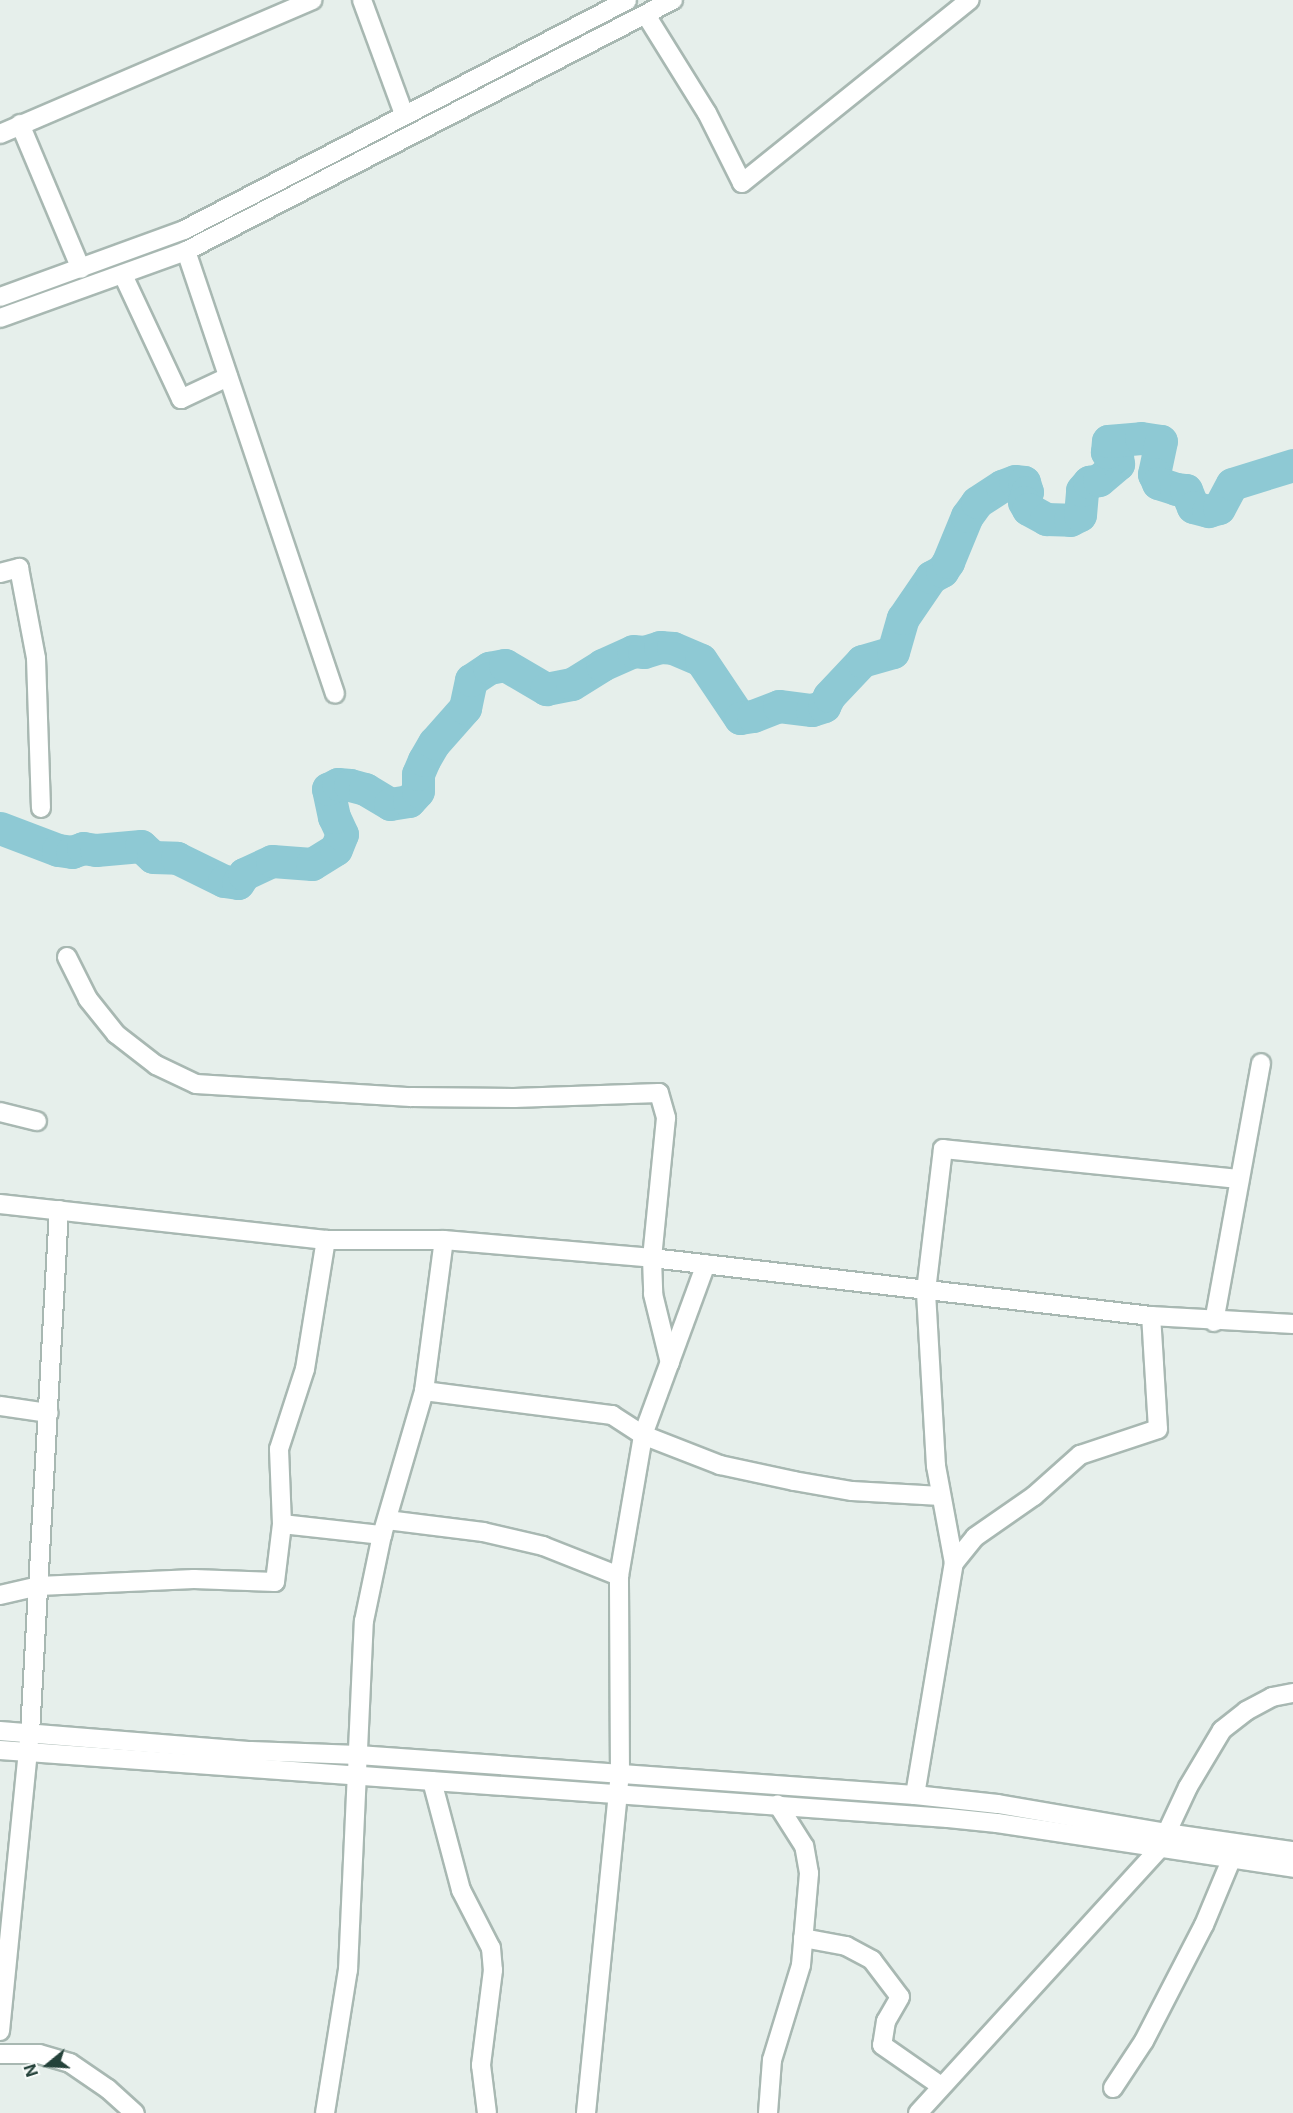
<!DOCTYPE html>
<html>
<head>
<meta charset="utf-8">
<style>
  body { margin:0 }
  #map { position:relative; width:1293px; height:2113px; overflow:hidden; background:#e6efeb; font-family:Inter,sans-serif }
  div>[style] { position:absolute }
  .river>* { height:33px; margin:-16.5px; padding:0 16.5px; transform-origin:16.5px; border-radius:16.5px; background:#8ec9d4 }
  .roads { filter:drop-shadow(2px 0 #a8b8b2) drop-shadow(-2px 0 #a8b8b2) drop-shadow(0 2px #a8b8b2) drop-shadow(0 -2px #a8b8b2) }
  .street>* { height:18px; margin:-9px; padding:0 9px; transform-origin:9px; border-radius:9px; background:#fff }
  .secondary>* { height:18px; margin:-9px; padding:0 9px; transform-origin:9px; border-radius:9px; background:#fff }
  span { translate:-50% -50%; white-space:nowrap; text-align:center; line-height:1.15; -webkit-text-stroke:5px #f7fbf9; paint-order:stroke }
  .north { position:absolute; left:18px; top:2035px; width:60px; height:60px; -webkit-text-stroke:4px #f7fbf9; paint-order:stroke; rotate:252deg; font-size:16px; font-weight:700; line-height:24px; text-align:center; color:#24423a }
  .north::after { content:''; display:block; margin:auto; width:21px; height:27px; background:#24423a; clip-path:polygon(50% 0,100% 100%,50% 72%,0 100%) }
</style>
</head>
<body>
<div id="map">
  <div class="river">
    <i style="left:0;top:828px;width:62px;rotate:20.8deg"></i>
    <i style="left:58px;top:850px;width:14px;rotate:8deg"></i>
    <i style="left:72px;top:852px;width:12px;rotate:-20deg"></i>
    <i style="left:83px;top:848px;width:13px;rotate:9deg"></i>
    <i style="left:96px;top:850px;width:45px;rotate:-5.1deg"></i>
    <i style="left:141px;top:846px;width:16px;rotate:43deg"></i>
    <i style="left:153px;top:857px;width:24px;rotate:2deg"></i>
    <i style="left:177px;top:858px;width:52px;rotate:26.1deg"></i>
    <i style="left:224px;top:881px;width:14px;rotate:8deg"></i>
    <i style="left:238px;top:883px;width:11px;rotate:-56deg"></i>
    <i style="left:244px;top:874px;width:31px;rotate:-25deg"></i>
    <i style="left:272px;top:861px;width:40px;rotate:4.3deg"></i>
    <i style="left:312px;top:864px;width:28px;rotate:-32deg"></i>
    <i style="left:336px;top:849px;width:16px;rotate:-68deg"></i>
    <i style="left:342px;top:834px;width:19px;rotate:-115deg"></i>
    <i style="left:334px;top:817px;width:29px;rotate:-102deg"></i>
    <i style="left:328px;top:789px;width:11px;rotate:-27deg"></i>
    <i style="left:338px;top:784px;width:12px;rotate:5deg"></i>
    <i style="left:350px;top:785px;width:16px;rotate:15deg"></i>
    <i style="left:365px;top:789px;width:29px;rotate:31deg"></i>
    <i style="left:390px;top:804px;width:19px;rotate:-9deg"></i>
    <i style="left:409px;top:801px;width:13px;rotate:-48deg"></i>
    <i style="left:418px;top:791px;width:17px;rotate:-90deg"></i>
    <i style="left:418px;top:774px;width:15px;rotate:-67deg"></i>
    <i style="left:424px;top:760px;width:20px;rotate:-60deg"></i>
    <i style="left:434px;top:743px;width:47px;rotate:-48.5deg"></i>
    <i style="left:465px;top:708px;width:29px;rotate:-78deg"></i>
    <i style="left:471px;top:680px;width:22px;rotate:-34deg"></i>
    <i style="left:489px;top:668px;width:16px;rotate:-11deg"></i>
    <i style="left:505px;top:665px;width:48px;rotate:30.3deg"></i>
    <i style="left:546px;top:689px;width:26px;rotate:-11deg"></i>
    <i style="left:572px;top:684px;width:36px;rotate:-32deg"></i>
    <i style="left:602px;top:665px;width:34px;rotate:-24deg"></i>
    <i style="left:633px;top:651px;width:11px;rotate:5deg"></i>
    <i style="left:644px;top:652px;width:17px;rotate:-17deg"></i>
    <i style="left:660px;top:647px;width:13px;rotate:4deg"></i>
    <i style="left:673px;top:648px;width:30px;rotate:23deg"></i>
    <i style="left:701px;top:660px;width:70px;rotate:56.1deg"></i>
    <i style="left:740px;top:718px;width:13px;rotate:-9deg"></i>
    <i style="left:753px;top:716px;width:28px;rotate:-21deg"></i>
    <i style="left:779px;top:706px;width:33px;rotate:7deg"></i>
    <i style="left:812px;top:710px;width:13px;rotate:-18deg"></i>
    <i style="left:824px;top:706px;width:11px;rotate:-63deg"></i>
    <i style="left:829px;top:696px;width:48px;rotate:-46.7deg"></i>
    <i style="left:862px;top:661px;width:32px;rotate:-16deg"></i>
    <i style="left:893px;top:652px;width:35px;rotate:-74deg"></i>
    <i style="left:903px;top:618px;width:50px;rotate:-55.7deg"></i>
    <i style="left:931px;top:577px;width:13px;rotate:-29deg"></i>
    <i style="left:942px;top:571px;width:11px;rotate:-56deg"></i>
    <i style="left:948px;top:562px;width:50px;rotate:-67.6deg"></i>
    <i style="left:967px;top:516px;width:17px;rotate:-54deg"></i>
    <i style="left:977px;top:502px;width:30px;rotate:-33deg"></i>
    <i style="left:1002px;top:486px;width:14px;rotate:-21deg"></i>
    <i style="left:1015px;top:481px;width:9px;rotate:6deg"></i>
    <i style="left:1024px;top:482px;width:10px;rotate:73deg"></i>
    <i style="left:1027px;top:492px;width:10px;rotate:107deg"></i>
    <i style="left:1024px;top:502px;width:8px;rotate:60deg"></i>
    <i style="left:1028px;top:509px;width:21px;rotate:29deg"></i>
    <i style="left:1046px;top:519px;width:24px;rotate:2deg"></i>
    <i style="left:1070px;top:520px;width:11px;rotate:-27deg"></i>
    <i style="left:1080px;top:515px;width:25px;rotate:-85deg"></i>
    <i style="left:1082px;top:490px;width:11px;rotate:-49deg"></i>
    <i style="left:1089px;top:482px;width:10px;rotate:-11deg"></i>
    <i style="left:1099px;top:480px;width:25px;rotate:-40deg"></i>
    <i style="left:1118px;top:464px;width:8px;rotate:-97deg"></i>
    <i style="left:1117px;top:456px;width:11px;rotate:-158deg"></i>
    <i style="left:1107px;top:452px;width:11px;rotate:-85deg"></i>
    <i style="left:1108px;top:441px;width:33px;rotate:-5deg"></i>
    <i style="left:1141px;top:438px;width:20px;rotate:9deg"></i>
    <i style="left:1161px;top:441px;width:34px;rotate:102deg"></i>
    <i style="left:1154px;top:474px;width:10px;rotate:66deg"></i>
    <i style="left:1158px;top:483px;width:19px;rotate:18deg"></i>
    <i style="left:1176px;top:489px;width:10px;rotate:6deg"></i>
    <i style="left:1186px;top:490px;width:18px;rotate:68deg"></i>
    <i style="left:1193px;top:507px;width:16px;rotate:15deg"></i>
    <i style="left:1208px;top:511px;width:11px;rotate:-15deg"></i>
    <i style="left:1219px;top:508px;width:27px;rotate:-62deg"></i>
    <i style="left:1232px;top:484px;width:64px;rotate:-17.3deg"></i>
  </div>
  <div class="roads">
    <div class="street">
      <i style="left:362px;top:0;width:121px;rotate:69.8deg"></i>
      <i style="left:646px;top:15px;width:115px;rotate:58.1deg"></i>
      <i style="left:707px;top:113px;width:78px;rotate:63.4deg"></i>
      <i style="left:742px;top:183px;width:292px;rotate:-38.8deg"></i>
      <i style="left:20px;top:124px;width:157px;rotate:67.2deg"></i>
      <i style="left:0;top:134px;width:340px;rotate:-23.2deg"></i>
      <i style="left:186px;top:251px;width:467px;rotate:71.4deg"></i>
      <i style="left:123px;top:275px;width:137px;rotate:64.9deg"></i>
      <i style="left:181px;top:399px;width:52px;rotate:-25.1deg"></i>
      <i style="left:0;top:573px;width:20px;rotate:-15deg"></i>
      <i style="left:19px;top:568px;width:92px;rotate:79.3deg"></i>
      <i style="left:36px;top:658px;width:150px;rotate:88.1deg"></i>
      <i style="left:67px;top:957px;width:47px;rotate:63.4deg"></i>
      <i style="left:88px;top:999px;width:45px;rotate:51.3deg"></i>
      <i style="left:116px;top:1034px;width:51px;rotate:37.8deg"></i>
      <i style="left:156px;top:1065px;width:44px;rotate:25.4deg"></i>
      <i style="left:196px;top:1084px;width:215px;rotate:3.5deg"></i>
      <i style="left:411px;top:1097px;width:103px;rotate:0.6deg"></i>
      <i style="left:514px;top:1098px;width:145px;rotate:-2deg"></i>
      <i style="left:659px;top:1093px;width:26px;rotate:74deg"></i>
      <i style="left:666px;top:1118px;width:141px;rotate:95.7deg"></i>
      <i style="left:652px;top:1258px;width:36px;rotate:88deg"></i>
      <i style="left:653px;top:1294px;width:71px;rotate:76.2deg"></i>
      <i style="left:0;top:1112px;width:38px;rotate:14deg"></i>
      <i style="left:1214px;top:1322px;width:263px;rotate:-79.7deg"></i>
      <i style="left:424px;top:1391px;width:190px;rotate:7.3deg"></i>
      <i style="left:612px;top:1415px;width:37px;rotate:33deg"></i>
      <i style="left:643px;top:1435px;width:83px;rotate:21.3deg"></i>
      <i style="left:720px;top:1465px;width:76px;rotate:12.2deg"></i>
      <i style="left:794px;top:1481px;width:59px;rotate:9.8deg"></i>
      <i style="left:852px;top:1491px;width:89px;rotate:3.2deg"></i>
      <i style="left:0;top:1406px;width:49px;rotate:8.3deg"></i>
      <i style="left:387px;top:1520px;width:97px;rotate:7.1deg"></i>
      <i style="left:483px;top:1532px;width:62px;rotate:13.1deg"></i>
      <i style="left:543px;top:1546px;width:82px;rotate:21.5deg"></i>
      <i style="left:282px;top:1524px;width:101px;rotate:6.3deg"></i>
      <i style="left:954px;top:1563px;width:99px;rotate:-100.5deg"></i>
      <i style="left:936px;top:1466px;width:175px;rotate:-93.3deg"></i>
      <i style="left:926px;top:1291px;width:143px;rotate:-83.2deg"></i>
      <i style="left:943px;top:1149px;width:298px;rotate:5.8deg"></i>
      <i style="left:0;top:1595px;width:40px;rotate:-13deg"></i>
      <i style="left:39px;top:1586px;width:155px;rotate:-2.6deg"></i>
      <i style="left:194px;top:1579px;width:81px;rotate:2.1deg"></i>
      <i style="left:275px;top:1582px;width:58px;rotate:-83.1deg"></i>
      <i style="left:282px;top:1524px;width:75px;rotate:-92.3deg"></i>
      <i style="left:279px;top:1449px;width:84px;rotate:-72deg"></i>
      <i style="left:305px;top:1369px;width:131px;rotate:-80.8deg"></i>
      <i style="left:432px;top:1781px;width:113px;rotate:75.1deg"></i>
      <i style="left:461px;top:1890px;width:65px;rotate:62.7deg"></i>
      <i style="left:491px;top:1948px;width:22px;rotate:85deg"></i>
      <i style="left:493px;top:1970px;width:96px;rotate:97.2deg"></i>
      <i style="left:481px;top:2065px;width:48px;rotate:82.9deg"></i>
      <i style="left:915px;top:1795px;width:235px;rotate:-80.5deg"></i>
      <i style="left:954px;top:1563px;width:33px;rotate:-51deg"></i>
      <i style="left:975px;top:1537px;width:72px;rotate:-34.8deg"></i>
      <i style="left:1034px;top:1496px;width:62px;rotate:-41.7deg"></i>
      <i style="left:1080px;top:1455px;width:82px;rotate:-18.4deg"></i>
      <i style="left:1158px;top:1429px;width:113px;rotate:-93.5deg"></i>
      <i style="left:803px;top:1938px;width:44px;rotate:10.5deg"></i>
      <i style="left:846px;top:1946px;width:30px;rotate:28deg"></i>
      <i style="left:872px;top:1960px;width:46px;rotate:52.9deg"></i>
      <i style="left:900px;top:1997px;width:28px;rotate:120deg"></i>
      <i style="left:886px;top:2021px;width:24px;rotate:99deg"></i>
      <i style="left:882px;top:2045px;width:72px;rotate:34.8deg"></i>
      <i style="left:0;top:2031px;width:300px;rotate:-84.3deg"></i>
      <i style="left:30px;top:1733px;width:524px;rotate:-86.83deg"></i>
      <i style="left:0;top:2054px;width:39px"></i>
      <i style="left:39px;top:2054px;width:32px;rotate:16deg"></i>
      <i style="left:70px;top:2063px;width:46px;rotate:34.4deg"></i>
      <i style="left:108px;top:2089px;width:36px;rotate:42deg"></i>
      <i style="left:1113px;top:2088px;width:56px;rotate:-56.6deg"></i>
      <i style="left:1144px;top:2041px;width:131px;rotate:-62.7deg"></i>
      <i style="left:1204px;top:1925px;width:70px;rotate:-67.4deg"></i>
      <i style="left:325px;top:2113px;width:145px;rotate:-80.9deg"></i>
      <i style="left:348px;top:1970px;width:349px;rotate:-87.4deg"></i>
      <i style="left:364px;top:1621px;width:88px;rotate:-78.2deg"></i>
      <i style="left:382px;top:1535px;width:150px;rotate:-73.7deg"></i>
      <i style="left:424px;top:1391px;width:152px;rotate:-82.5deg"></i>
      <i style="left:586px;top:2113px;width:340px;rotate:-84.3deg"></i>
      <i style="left:620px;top:1775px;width:199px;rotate:-90.3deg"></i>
      <i style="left:619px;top:1576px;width:143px;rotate:-80.3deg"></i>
      <i style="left:643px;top:1435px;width:182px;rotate:-69.8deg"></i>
      <i style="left:768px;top:2113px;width:53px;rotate:-85.7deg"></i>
      <i style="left:772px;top:2060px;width:99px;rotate:-73deg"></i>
      <i style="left:801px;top:1965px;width:92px;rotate:-85deg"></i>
      <i style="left:809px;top:1873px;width:27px;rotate:-100deg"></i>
      <i style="left:804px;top:1846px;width:49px;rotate:-122.4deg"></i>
      <i style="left:918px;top:2113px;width:357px;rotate:-47.6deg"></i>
      <i style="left:1159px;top:1849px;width:68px;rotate:-64.9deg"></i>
      <i style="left:1188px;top:1787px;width:66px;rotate:-59.2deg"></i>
      <i style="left:1222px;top:1730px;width:31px;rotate:-38deg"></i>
      <i style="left:1246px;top:1711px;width:30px;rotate:-28deg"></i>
      <i style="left:1272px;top:1697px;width:21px;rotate:-11deg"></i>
    </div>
    <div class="secondary">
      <i style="left:0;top:297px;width:196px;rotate:-20deg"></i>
      <i style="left:184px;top:230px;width:499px;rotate:-27.4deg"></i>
      <i style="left:0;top:318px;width:198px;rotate:-19.8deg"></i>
      <i style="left:186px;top:251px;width:548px;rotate:-27.27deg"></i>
      <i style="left:0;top:1204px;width:328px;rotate:6.3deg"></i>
      <i style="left:326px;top:1240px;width:118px"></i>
      <i style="left:444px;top:1240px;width:209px;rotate:4.9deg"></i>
      <i style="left:652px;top:1258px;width:502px;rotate:6.63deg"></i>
      <i style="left:1151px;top:1316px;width:142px;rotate:3.2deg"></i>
      <i style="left:0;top:1731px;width:252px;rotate:4.6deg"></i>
      <i style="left:251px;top:1751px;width:107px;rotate:2.1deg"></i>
      <i style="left:358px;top:1755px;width:558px;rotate:4.11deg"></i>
      <i style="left:915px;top:1795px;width:83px;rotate:6.2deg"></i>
      <i style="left:998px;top:1804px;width:170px;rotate:9.8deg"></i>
      <i style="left:1166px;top:1833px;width:128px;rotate:8.1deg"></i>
      <i style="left:0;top:1750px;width:950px;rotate:4.1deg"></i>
      <i style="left:948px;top:1818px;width:49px;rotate:5.8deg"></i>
      <i style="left:997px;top:1823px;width:299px;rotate:8.6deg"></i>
    </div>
  </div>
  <div class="north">N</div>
</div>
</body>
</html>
